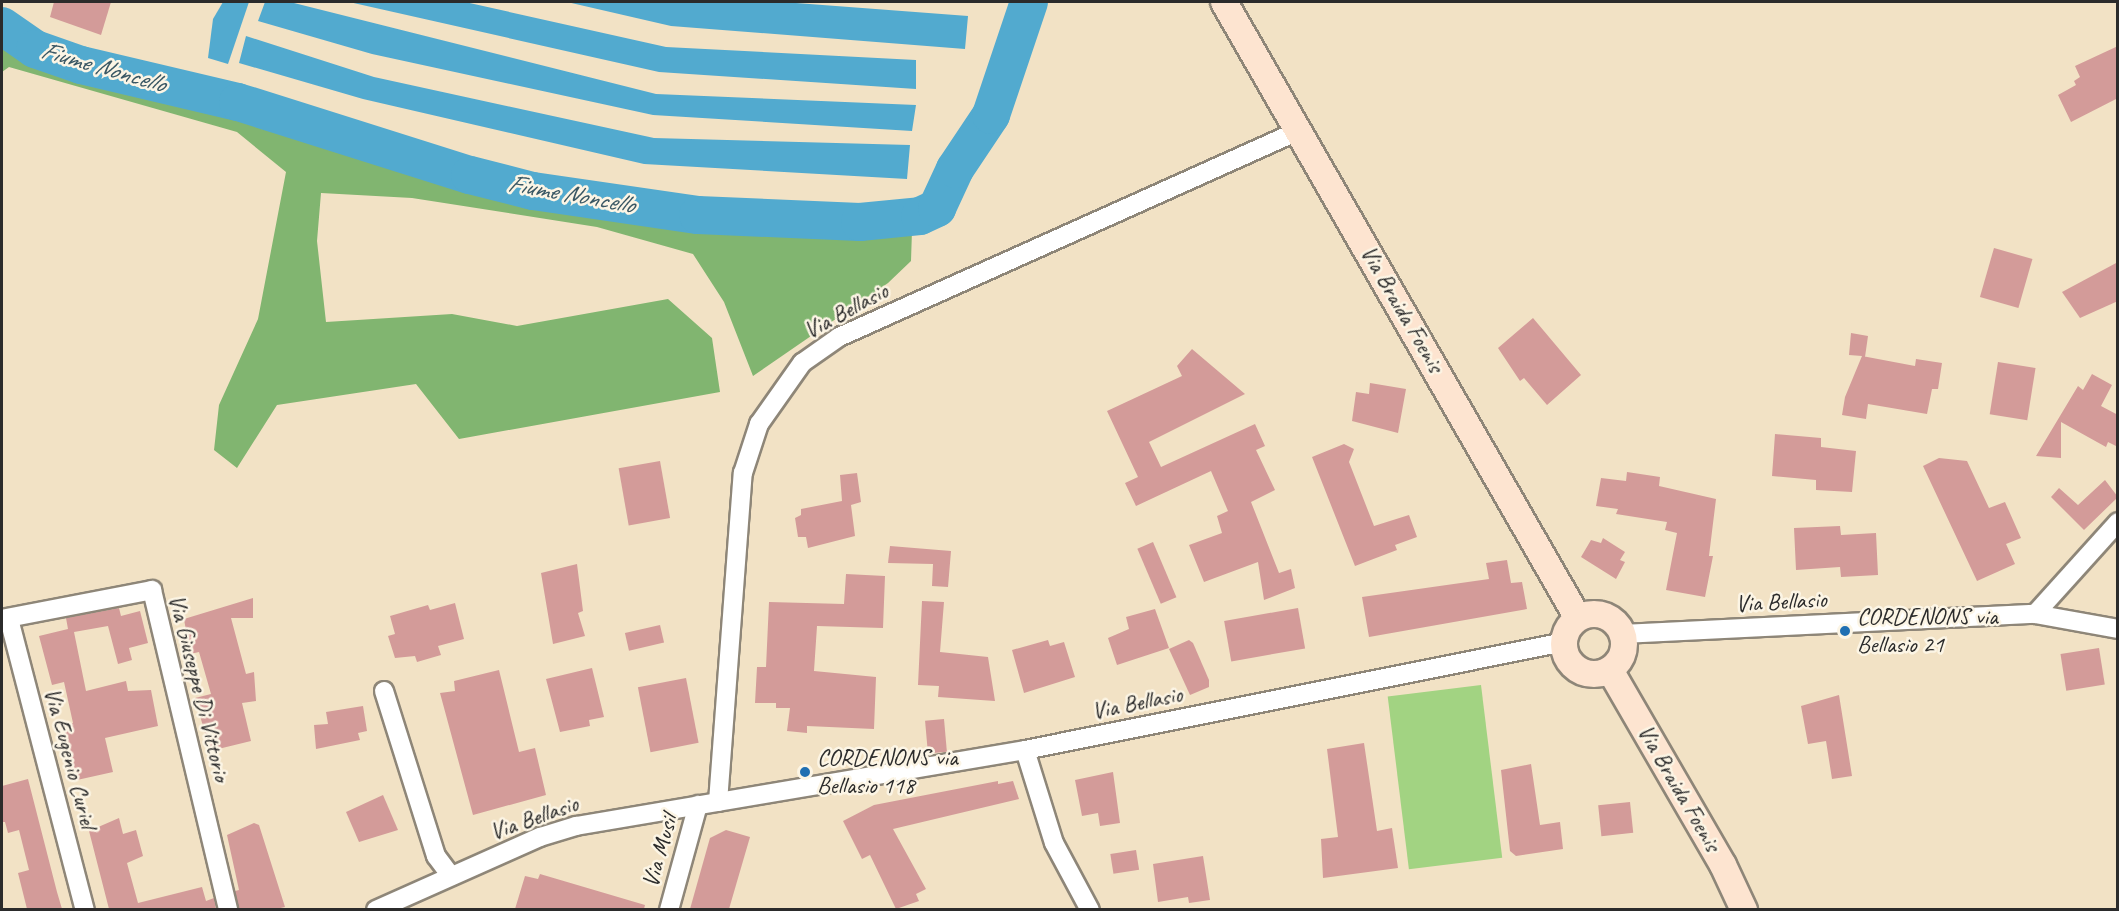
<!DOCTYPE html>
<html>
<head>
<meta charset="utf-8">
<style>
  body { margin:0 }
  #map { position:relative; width:2119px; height:911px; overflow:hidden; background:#f2e2c5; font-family:Caveat,sans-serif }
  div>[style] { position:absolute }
  .green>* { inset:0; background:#a2d382; transform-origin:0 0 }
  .forest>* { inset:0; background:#81b570 }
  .water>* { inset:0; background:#52aacf }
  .river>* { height:38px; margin:-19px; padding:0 19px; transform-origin:19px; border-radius:19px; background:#52aacf }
  .building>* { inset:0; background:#d39b99; transform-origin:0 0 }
  .roads { filter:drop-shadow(2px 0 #8e8678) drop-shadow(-2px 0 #8e8678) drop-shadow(0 2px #8e8678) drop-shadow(0 -2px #8e8678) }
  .street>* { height:18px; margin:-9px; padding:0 9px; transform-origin:9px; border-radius:9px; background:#fff }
  .secondary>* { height:26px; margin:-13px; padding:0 13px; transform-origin:13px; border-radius:13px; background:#fde4d0 }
  .secondary>.ring { margin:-13px; padding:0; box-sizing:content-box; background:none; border:26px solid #fde4d0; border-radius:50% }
  .dots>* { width:16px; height:16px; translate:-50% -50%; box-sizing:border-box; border:3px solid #fcf5e5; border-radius:50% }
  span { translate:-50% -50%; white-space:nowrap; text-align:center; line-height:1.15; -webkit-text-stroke:5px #fcf5e5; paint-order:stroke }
  .street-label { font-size:24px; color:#2b2b2b }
  .poi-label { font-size:24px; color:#2b2b2b }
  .left { translate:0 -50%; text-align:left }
  .water-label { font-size:26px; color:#395764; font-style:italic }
  .frame { position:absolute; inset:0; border:3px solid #2b2b2b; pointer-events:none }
</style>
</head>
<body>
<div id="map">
  <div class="green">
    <i style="left:1481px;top:685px;width:174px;height:94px;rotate:83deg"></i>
  </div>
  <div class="forest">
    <i style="clip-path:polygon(2px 26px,35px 49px,80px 65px,238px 102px,470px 175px,533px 191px,698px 215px,860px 222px,895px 220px,912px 231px,911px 261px,888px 283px,753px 376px,724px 302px,693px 254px,597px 227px,412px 198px,321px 193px,317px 241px,326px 322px,452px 314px,517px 326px,668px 299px,712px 338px,720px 392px,459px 439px,416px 384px,277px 405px,237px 468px,214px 450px,219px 405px,258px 319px,286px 172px,237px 132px,9px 67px,2px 72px)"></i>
  </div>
  <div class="water">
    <i style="clip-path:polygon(223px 2px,249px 2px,228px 64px,208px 58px,213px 19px)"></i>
    <i style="clip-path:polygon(265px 2px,290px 2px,656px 94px,916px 105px,912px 131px,653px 115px,372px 54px,258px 21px)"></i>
    <i style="clip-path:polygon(349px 2px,465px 2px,666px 47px,916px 60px,916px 89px,659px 72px)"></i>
    <i style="clip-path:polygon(567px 2px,783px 2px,968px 16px,965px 49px,671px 26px)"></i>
    <i style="clip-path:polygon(246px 36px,374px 77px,654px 138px,910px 145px,907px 179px,644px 164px,363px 99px,239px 63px)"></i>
  </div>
  <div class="river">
    <i style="left:2px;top:26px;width:40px;rotate:34.9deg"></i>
    <i style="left:35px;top:49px;width:49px;rotate:19.2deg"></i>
    <i style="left:81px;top:65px;width:161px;rotate:13.3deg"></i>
    <i style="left:238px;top:102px;width:243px;rotate:17.5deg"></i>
    <i style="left:470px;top:175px;width:65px;rotate:14.3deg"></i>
    <i style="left:533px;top:191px;width:167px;rotate:8.3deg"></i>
    <i style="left:698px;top:215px;width:162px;rotate:2.5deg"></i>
    <i style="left:860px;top:222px;width:60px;rotate:-5.7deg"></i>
    <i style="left:920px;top:216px;width:19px;rotate:-25deg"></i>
    <i style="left:937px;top:208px;width:43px;rotate:-65.2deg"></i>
    <i style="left:955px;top:169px;width:65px;rotate:-56.3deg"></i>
    <i style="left:991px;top:115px;width:119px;rotate:-71.4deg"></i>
  </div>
  <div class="building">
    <i style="clip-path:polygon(54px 2px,111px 2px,101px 35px,50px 17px)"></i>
    <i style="clip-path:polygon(2118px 46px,2118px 98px,2071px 122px,2058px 95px,2076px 85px,2074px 81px,2080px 77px,2075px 66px)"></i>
    <i style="left:1994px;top:248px;width:40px;height:51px;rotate:16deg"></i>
    <i style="clip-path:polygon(2118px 262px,2118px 301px,2080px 318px,2062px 292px)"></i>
    <i style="clip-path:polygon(1533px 318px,1581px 375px,1547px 405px,1524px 378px,1520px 381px,1498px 348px)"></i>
    <i style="clip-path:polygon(1851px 333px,1868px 336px,1865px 357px,1862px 356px,1915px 366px,1916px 359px,1942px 363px,1938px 389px,1932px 389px,1927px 414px,1868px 404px,1866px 419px,1842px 415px,1845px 397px,1862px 356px,1849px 355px)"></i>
    <i style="clip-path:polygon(1192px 349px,1245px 394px,1149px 442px,1161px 467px,1255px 424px,1265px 446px,1256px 450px,1275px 490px,1251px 502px,1279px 573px,1291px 569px,1295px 588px,1264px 600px,1258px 562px,1204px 582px,1189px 545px,1222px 533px,1217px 516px,1228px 511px,1211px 471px,1136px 506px,1125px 483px,1138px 477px,1107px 411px,1182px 376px,1177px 366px)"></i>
    <i style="left:1998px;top:362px;width:38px;height:53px;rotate:9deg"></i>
    <i style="clip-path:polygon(2092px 374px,2112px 385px,2101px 406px,2118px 415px,2118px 447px,2108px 442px,2106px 447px,2061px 422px,2061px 458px,2036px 456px,2078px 386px,2083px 390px)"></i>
    <i style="clip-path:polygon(1370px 383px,1406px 389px,1398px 433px,1352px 421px,1356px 392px,1369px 394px)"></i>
    <i style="clip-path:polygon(1775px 434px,1821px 438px,1821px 447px,1856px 451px,1852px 492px,1816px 490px,1816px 480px,1772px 476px)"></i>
    <i style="clip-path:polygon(1344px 444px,1354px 449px,1349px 462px,1374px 526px,1409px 515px,1417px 537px,1395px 545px,1397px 550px,1355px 566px,1312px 457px)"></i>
    <i style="clip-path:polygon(1939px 458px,1967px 461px,1989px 508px,2005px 502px,2021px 538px,2006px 544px,2015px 564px,1977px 581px,1923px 466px)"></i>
    <i style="left:660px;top:461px;width:58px;height:42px;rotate:80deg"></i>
    <i style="clip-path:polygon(1627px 472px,1660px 477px,1659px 486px,1716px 499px,1709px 556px,1713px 556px,1705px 597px,1666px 590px,1677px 533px,1665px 530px,1667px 522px,1616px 514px,1618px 509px,1596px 506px,1601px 478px,1626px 481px)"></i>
    <i style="clip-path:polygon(857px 473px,861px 502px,851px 505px,855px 536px,808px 548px,806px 537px,798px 537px,795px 518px,801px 515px,801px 509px,842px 501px,840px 475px)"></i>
    <i style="clip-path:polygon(2105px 480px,2118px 497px,2084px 530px,2051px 497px,2059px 488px,2078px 505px)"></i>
    <i style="clip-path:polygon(1840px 526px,1841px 535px,1876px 533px,1878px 575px,1841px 577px,1840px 567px,1796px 570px,1794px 528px)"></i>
    <i style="clip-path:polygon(1603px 538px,1625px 552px,1620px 560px,1625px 562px,1616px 579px,1581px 557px,1591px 540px,1601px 543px)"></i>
    <i style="left:1153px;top:542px;width:60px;height:17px;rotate:67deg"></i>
    <i style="clip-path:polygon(890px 546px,951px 551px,948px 587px,932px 586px,933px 564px,888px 563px)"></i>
    <i style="clip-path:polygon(1507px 560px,1511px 583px,1522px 582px,1527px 609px,1369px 637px,1362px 597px,1489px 579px,1486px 563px)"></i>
    <i style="clip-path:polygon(577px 564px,583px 611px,578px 613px,585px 636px,553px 644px,541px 573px)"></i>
    <i style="clip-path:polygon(846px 574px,885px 576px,883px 628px,817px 626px,814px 671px,876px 677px,874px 729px,807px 726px,807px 733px,787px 731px,790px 708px,776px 708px,776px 703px,755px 703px,757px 667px,766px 667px,769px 602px,844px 604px)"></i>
    <i style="clip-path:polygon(253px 598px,253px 618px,231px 618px,246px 674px,254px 672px,256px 701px,242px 703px,251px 741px,210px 751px,195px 698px,211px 694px,199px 652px,190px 654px,184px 619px)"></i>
    <i style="clip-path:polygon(922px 601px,944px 602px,940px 652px,988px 657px,995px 701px,938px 697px,939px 686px,918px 685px)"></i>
    <i style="clip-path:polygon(455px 603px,464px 639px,438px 646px,441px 655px,417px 662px,415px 656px,395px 658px,388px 636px,395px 634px,390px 616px,428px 605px,430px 610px)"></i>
    <i style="clip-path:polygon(119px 608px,121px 616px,140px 611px,148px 643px,129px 648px,132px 660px,118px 664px,108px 626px,74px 632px,86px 691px,126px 681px,128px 691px,151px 690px,158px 726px,105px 738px,113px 772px,77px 780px,63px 727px,73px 723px,64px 682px,52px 685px,39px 636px,68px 629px,66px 618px)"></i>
    <i style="left:1298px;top:608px;width:41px;height:75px;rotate:80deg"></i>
    <i style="clip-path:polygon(1155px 609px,1169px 648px,1117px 665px,1108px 638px,1129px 629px,1126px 617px)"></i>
    <i style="left:660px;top:625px;width:18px;height:36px;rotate:77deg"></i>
    <i style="clip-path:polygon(1048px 640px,1050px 646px,1064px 642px,1075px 677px,1024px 693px,1012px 650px)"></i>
    <i style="clip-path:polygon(1189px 640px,1193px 643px,1209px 680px,1209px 687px,1190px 695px,1169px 649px)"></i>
    <i style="left:2099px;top:648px;width:37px;height:39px;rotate:81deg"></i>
    <i style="clip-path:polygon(592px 668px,604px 717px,589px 720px,590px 726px,560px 732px,546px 679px)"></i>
    <i style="clip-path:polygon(499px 670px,519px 752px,535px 748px,546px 795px,473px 815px,440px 693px,455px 691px,454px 681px)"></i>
    <i style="left:686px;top:678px;width:66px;height:49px;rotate:79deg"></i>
    <i style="clip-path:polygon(1839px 695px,1852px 776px,1832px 779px,1826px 741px,1808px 744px,1801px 706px)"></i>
    <i style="clip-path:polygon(363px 706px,367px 731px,358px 733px,360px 740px,316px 749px,314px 725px,328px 724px,326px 712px)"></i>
    <i style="left:944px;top:719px;width:33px;height:19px;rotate:85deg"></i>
    <i style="clip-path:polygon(1364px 743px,1377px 831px,1392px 828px,1398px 868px,1323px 878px,1321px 839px,1338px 837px,1327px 749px)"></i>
    <i style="clip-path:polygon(1531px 764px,1540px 825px,1560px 822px,1563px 849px,1516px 856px,1510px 851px,1501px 770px)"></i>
    <i style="clip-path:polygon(1113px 772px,1120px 823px,1100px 826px,1098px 813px,1082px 816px,1075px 780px)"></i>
    <i style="clip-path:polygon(28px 779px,57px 892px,62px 909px,27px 909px,18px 873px,29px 870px,19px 830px,8px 833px,5px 822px,2px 822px,2px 786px)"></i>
    <i style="clip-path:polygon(998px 781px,998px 784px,1013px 781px,1019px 799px,893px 829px,926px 889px,916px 894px,919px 901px,896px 909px,870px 855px,862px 859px,843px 821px,874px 805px)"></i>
    <i style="clip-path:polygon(383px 795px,398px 830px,359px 842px,346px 812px)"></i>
    <i style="left:1630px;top:802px;width:31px;height:32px;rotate:84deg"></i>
    <i style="clip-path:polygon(119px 818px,123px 834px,136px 830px,143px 856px,127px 863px,138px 903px,202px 887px,206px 901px,214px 898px,216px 909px,109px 909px,89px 831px)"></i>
    <i style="clip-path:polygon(254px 823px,259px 825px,285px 907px,276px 909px,239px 909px,235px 891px,239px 890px,227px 835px)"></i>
    <i style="clip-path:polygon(726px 830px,750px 837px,729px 909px,690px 909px,710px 838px)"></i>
    <i style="left:1136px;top:850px;width:20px;height:26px;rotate:81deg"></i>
    <i style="clip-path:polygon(1203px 856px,1210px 900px,1189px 903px,1188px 897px,1158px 902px,1153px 864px)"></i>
    <i style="clip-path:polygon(540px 874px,645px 905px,644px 909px,515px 909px,525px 876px,538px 879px)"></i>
  </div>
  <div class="roads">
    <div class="street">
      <i style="left:2035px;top:614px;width:124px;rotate:-47.9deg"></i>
      <i style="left:2px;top:619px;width:153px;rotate:-10.9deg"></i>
      <i style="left:152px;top:590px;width:329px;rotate:76.6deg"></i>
      <i style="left:9px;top:619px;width:301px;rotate:75.4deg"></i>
      <i style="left:1622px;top:634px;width:413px;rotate:-2.8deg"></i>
      <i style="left:2035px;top:614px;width:84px;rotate:10.2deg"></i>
      <i style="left:384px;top:691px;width:173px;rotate:72.5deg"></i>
      <i style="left:436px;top:856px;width:25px;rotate:53deg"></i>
      <i style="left:1025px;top:750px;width:97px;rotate:72.7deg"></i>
      <i style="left:1054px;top:843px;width:76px;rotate:61.8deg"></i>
      <i style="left:718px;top:802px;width:330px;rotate:-85.7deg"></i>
      <i style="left:743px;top:473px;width:52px;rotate:-71.9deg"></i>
      <i style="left:759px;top:424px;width:75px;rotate:-54.8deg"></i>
      <i style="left:802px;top:363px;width:45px;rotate:-35.1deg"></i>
      <i style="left:839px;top:337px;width:503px;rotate:-24.17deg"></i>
      <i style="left:376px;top:910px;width:180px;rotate:-24deg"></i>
      <i style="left:540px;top:837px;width:38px;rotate:-17deg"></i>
      <i style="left:576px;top:826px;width:455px;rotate:-9.6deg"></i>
      <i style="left:1025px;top:750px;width:550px;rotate:-11.33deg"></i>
      <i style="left:669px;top:910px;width:109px;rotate:-74.6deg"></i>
    </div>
    <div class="secondary">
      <i style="left:1224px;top:2px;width:710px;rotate:60.12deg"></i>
      <i class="ring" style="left:1564px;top:614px;width:34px;height:34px"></i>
      <i style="left:1610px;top:670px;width:225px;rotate:59.9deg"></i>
      <i style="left:1723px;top:865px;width:50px;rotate:65deg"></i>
    </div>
  </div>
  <div class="dots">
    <i style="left:1845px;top:631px;background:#1f6fb2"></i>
    <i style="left:805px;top:772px;background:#1f6fb2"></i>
  </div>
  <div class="street-label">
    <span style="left:1402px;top:309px;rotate:60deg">Via Braida Foenis</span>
    <span style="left:846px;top:311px;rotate:-28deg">Via Bellasio</span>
    <span style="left:1781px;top:602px;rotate:-3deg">Via Bellasio</span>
    <span style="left:199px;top:688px;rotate:76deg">Via Giuseppe Di Vittorio</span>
    <span style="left:1137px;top:703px;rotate:-11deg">Via Bellasio</span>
    <span style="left:70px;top:758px;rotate:75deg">Via Eugenio Curiel</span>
    <span style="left:1679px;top:788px;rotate:60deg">Via Braida Foenis</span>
    <span style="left:534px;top:818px;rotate:-19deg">Via Bellasio</span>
    <span style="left:660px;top:851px;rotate:-74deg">Via Musil</span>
  </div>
  <div class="poi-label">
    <span class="left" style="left:1857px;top:631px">CORDENONS via<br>Bellasio 21</span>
    <span class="left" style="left:817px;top:772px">CORDENONS via<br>Bellasio 118</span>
  </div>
  <div class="water-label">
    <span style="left:103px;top:67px;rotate:16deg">Fiume Noncello</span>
    <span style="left:571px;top:194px;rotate:10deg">Fiume Noncello</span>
  </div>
  <div class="frame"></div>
</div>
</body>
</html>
